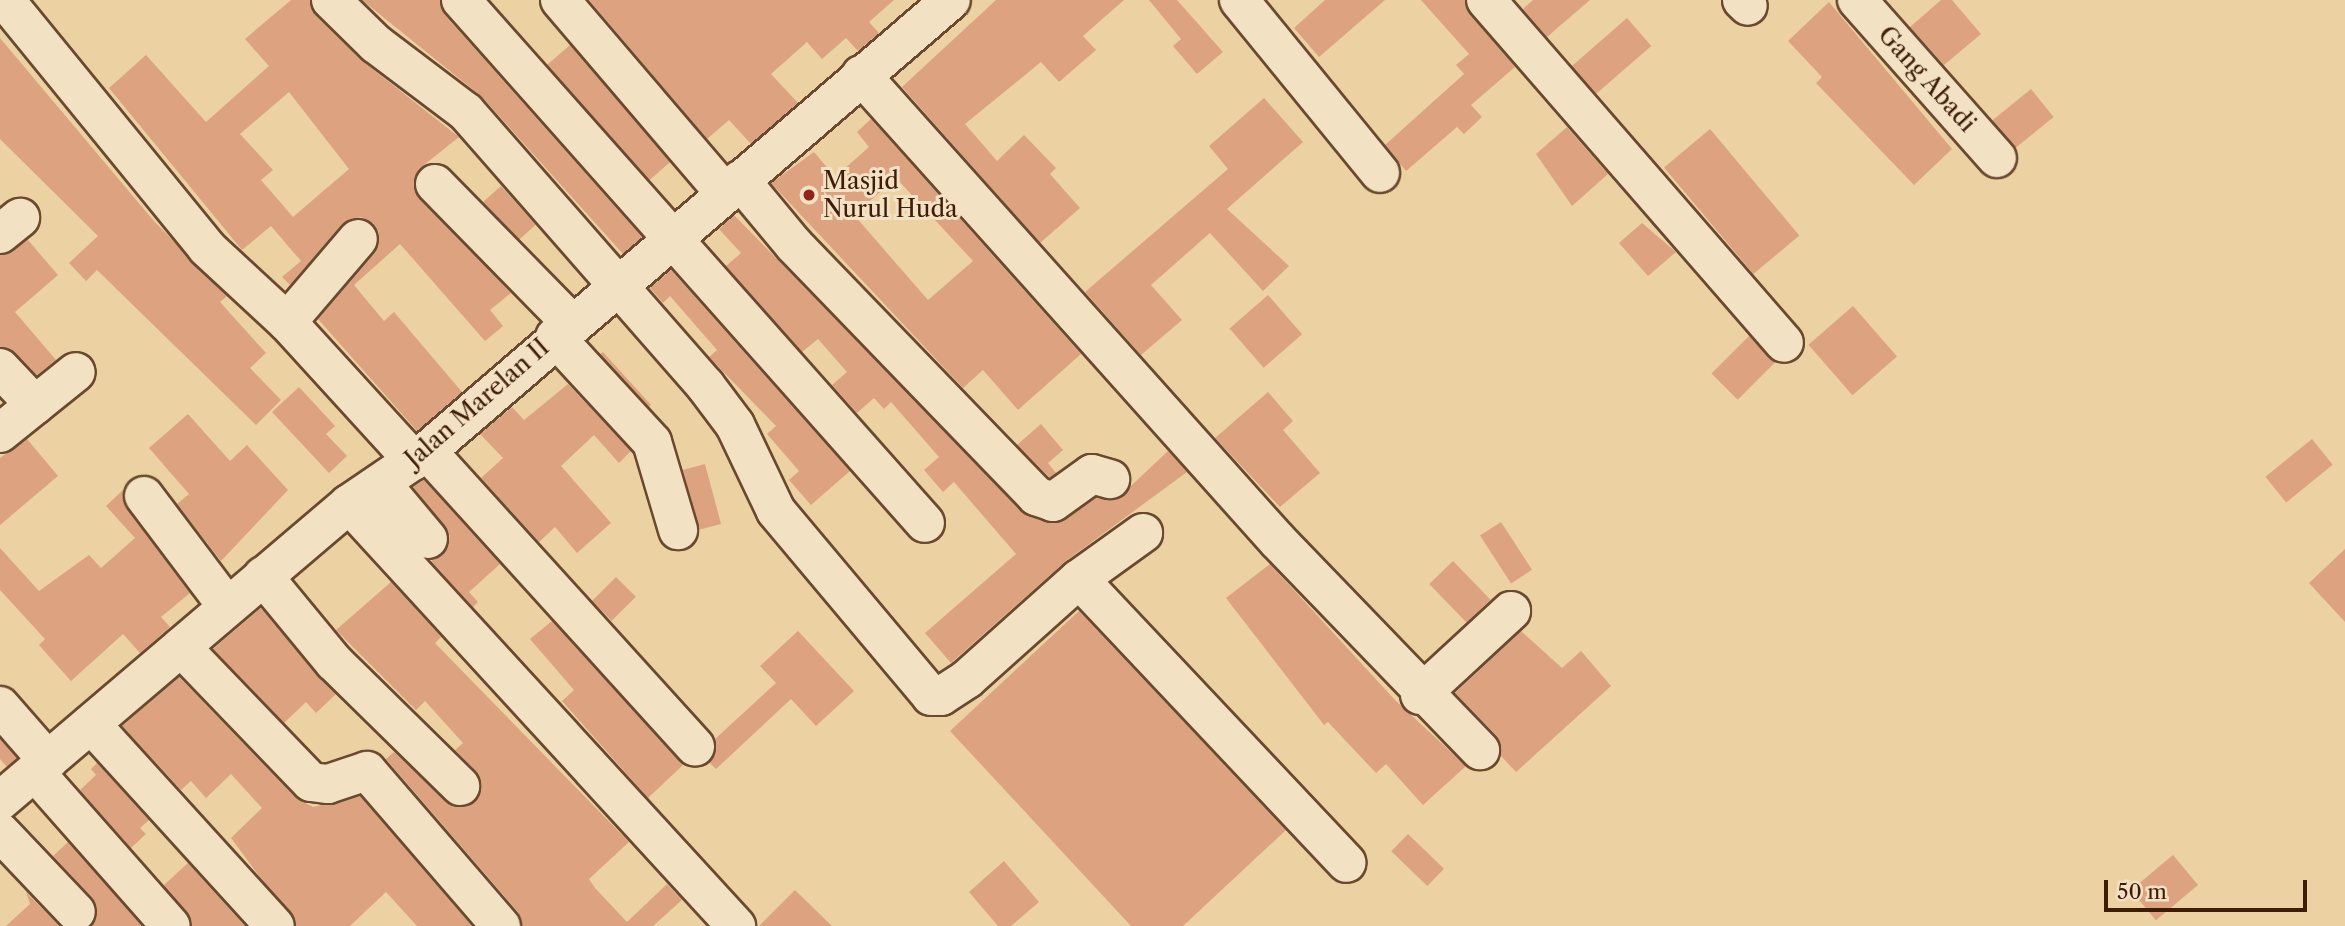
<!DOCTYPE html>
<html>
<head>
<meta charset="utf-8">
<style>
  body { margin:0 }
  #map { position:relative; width:2345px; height:926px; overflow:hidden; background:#ecd1a2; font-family:"Libre Caslon Text",serif }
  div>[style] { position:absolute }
  .building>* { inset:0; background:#dda381; transform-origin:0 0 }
  .roads { filter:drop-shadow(2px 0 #694a2e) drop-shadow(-2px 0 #694a2e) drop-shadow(0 2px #694a2e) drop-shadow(0 -2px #694a2e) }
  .minor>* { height:38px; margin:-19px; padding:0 19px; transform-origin:19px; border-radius:19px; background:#f3e1c3 }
  .dots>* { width:19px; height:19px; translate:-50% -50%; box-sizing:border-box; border:4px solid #f3e1c3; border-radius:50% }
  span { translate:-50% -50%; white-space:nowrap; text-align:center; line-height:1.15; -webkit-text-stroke:6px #f3e1c3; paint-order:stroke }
  .street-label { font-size:24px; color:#3d1d08 }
  .poi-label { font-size:24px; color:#3d1d08 }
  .left { translate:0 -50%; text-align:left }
  .scale { position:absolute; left:2104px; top:880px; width:203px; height:32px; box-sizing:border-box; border:4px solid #3d1d08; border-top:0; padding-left:9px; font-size:21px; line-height:24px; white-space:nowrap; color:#3d1d08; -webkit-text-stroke:5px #f3e1c3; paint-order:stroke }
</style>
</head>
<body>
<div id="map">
  <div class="building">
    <i style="clip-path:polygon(evenodd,291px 0,310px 0,316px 16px,361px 60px,459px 137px,419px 169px,414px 190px,511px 293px,490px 310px,503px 326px,485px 341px,400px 244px,354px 285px,384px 321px,394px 312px,462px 392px,417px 431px,318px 319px,375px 253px,379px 232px,373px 223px,361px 217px,342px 224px,290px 285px,282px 277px,301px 261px,271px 226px,242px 250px,109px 88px,146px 55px,206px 122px,269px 66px,245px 39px,291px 0,289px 92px,349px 169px,293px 217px,261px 180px,273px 170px,240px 134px,289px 92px)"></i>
    <i style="clip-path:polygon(362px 0,440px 0,445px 15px,642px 237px,623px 254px,482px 97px)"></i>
    <i style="clip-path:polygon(589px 0,894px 0,869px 22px,879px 33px,858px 51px,846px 38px,822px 59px,807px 42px,771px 74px,798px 103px,751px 144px,729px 120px,707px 139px)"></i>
    <i style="clip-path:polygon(996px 0,1124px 0,1083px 36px,1096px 50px,1059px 82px,1041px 62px,965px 124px,997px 161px,1024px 135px,1056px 168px,1050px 174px,1080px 208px,1040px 243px,902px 87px)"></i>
    <i style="clip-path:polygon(1149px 0,1177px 0,1223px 52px,1197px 74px,1173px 46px,1181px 39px)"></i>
    <i style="clip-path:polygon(1325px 0,1385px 0,1319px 57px,1294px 28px)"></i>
    <i style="clip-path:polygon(1421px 0,1465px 0,1515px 67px,1471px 105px,1482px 117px,1464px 134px,1457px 127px,1406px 171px,1385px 145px,1464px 74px,1456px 65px,1469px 54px)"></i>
    <i style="clip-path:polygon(1533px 0,1590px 0,1547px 37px,1523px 9px)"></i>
    <i style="clip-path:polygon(1941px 0,1952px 0,1981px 34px,1944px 65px,1910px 27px)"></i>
    <i style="clip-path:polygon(1829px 2px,1952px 149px,1914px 185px,1816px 83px,1822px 77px,1788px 41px)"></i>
    <i style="left:1627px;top:18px;width:37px;height:73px;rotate:49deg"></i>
    <i style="clip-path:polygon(0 38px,153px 220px,227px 296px,220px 302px,266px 353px,250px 368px,281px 400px,256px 425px,97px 270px,86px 281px,69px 263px,98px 236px,0 139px)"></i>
    <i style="left:570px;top:45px;width:154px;height:30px;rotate:49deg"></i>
    <i style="left:2031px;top:89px;width:36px;height:50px;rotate:51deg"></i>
    <i style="clip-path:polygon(1264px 98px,1303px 142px,1227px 209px,1289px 266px,1263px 291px,1210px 233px,1151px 285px,1182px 320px,1141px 355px,1085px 292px,1228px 169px,1209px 146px)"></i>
    <i style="clip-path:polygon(evenodd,871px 119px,1081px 354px,1018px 410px,983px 370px,963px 388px,771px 183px,814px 152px,835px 177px,869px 147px,857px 132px,871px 119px,896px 178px,973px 261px,928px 300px,854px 215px,896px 178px)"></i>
    <i style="clip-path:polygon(1567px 127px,1608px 174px,1572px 206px,1536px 154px)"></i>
    <i style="left:1710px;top:129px;width:139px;height:60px;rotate:50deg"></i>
    <i style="left:501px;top:186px;width:52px;height:24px;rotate:48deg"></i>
    <i style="clip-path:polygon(734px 215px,1028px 516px,1057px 523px,1096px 498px,1116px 500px,1168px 451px,1187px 472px,1066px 561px,951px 663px,925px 633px,1016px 554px,954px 482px,943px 492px,924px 470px,939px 457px,891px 402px,884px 409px,874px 398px,857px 413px,832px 385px,847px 372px,818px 339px,802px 352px,726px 266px,741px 253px,719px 229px)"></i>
    <i style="clip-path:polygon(1642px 223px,1676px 252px,1648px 276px,1619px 243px)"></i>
    <i style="clip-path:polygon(28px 240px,58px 275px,15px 312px,56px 360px,37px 375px,0 347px,0 255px)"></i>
    <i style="clip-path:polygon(671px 270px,850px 471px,811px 505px,789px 480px,799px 471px,767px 434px,776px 426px,709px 357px,717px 350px,670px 296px,663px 303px,650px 288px)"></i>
    <i style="left:1268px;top:295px;width:52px;height:51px;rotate:49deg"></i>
    <i style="left:1853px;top:306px;width:67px;height:59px;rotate:49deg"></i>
    <i style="left:1749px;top:336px;width:37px;height:53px;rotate:45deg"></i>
    <i style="clip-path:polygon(603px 352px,651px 405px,649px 407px,600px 354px)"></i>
    <i style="clip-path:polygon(568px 384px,631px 451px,619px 463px,594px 435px,561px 466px,611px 523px,577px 553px,555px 527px,539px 542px,481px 478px,503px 458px,480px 434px,512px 407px,524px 420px)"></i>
    <i style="clip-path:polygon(299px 387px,335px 426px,326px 434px,347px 456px,329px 473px,272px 412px)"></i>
    <i style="clip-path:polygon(1268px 392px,1293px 421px,1283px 430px,1320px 473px,1280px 507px,1215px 438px)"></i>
    <i style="clip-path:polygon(188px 414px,230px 461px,247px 445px,288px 490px,221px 561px,177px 504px,189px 494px,149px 448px)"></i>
    <i style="clip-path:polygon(1041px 424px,1063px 450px,1048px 463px,1056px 473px,1050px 478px,1017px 445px)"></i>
    <i style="clip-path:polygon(27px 439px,58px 476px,0 525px,0 458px)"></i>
    <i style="left:2312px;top:439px;width:33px;height:60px;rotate:51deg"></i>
    <i style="left:705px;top:464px;width:62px;height:23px;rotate:75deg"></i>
    <i style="clip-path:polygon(424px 480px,500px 564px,469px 592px,478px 602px,473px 607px,431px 561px,443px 555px,450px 536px,413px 487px)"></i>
    <i style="clip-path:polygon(123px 490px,127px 509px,190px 593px,161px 617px,170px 627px,140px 653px,123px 634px,71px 681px,39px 645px,45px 639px,0 590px,0 548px,39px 591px,89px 555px,101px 568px,135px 538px,106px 506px)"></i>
    <i style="left:1501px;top:522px;width:57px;height:25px;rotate:57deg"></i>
    <i style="clip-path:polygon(2345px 549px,2345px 622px,2309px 583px)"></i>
    <i style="left:1453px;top:561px;width:54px;height:33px;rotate:46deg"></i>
    <i style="clip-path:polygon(1270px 564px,1395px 700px,1466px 766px,1423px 805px,1386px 764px,1376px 773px,1328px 722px,1324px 725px,1226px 598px)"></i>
    <i style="left:616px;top:577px;width:28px;height:34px;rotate:45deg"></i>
    <i style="clip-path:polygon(391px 582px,441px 637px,435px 643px,629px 842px,589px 879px,595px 888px,627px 922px,667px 884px,682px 900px,653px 926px,522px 926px,518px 912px,386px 759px,394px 752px,454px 807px,466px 807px,481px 792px,476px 771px,455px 750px,463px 743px,425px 701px,416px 710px,336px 630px)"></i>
    <i style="clip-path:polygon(261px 608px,336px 694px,316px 713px,306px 702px,284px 723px,213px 649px)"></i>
    <i style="clip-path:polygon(1079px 611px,1286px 830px,1183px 926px,1131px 926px,950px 731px)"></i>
    <i style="clip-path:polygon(552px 621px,683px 765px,648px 798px,562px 701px,574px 690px,530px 639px)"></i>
    <i style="clip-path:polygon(798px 631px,854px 691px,816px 726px,791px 699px,716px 769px,710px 763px,715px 739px,776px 683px,760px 666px)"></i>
    <i style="clip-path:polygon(1521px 631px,1562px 668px,1581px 651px,1611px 686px,1516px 772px,1501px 756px,1496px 735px,1455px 693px)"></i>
    <i style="clip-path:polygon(179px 677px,296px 798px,313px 807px,360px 796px,472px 926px,417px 926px,386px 892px,350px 926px,296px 926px,231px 838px,262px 808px,231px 774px,206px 798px,191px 781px,181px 790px,122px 726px)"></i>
    <i style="clip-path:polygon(0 739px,17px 758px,7px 767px,0 759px)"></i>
    <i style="clip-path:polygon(97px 763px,149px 820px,140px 828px,146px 834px,131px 848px,80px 790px,96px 775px,91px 769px)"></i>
    <i style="left:1408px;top:834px;width:50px;height:24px;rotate:44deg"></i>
    <i style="clip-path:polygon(68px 842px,142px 926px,92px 926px,97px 908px,92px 897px,53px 856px)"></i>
    <i style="left:2173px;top:855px;width:39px;height:55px;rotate:50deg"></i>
    <i style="clip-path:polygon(1004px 861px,1039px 902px,1011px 926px,998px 926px,969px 892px)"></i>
    <i style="clip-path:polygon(188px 863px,245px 926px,192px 926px,164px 885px)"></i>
    <i style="clip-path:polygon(795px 890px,832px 926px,759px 926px)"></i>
    <i style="clip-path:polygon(26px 892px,59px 926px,6px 926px,30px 904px)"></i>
  </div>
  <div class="roads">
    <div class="minor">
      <i style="left:5px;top:0;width:320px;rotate:50.8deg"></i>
      <i style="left:207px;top:248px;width:109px;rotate:42.8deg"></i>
      <i style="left:287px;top:322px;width:188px;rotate:47.6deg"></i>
      <i style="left:331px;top:0;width:63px;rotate:44.4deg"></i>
      <i style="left:376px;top:44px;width:113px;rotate:37.1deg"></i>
      <i style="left:466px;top:112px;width:363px;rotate:48.8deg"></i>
      <i style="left:705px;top:385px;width:50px;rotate:53.1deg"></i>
      <i style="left:735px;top:425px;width:95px;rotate:64.5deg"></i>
      <i style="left:776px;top:511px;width:241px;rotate:50deg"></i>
      <i style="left:931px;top:696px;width:10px"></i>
      <i style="left:941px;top:696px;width:31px;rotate:-33deg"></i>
      <i style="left:967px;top:679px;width:150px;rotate:-41.8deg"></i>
      <i style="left:1079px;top:579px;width:79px;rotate:-35.7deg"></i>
      <i style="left:461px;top:0;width:699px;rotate:48.42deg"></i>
      <i style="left:560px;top:0;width:253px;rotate:49.5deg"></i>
      <i style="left:1239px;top:0;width:223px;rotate:50.8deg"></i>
      <i style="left:1486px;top:0;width:454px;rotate:49deg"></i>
      <i style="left:1742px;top:0;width:8px;rotate:45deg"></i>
      <i style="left:1857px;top:0;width:211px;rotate:48.5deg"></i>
      <i style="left:861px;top:75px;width:625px;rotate:48.18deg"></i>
      <i style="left:1278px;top:541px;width:291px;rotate:46deg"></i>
      <i style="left:740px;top:180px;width:85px;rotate:50.3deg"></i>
      <i style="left:794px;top:245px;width:349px;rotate:46deg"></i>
      <i style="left:1036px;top:496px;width:18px;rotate:19deg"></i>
      <i style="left:1053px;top:502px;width:48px;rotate:-35.7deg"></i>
      <i style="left:1092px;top:474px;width:19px;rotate:16deg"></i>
      <i style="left:435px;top:184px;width:194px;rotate:45.6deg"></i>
      <i style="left:0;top:234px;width:26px;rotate:-39deg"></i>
      <i style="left:287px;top:322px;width:109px;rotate:-49.5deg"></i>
      <i style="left:555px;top:337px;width:143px;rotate:47.3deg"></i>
      <i style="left:652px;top:442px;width:92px;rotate:73.5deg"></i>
      <i style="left:0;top:368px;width:51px;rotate:46.6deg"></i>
      <i style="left:0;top:433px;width:97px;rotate:-38.8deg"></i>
      <i style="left:427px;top:451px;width:399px;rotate:47.8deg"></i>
      <i style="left:381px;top:483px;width:73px;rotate:50deg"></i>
      <i style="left:144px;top:496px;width:138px;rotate:53deg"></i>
      <i style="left:349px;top:504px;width:573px;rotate:47.48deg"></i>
      <i style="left:263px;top:576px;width:112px;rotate:50.5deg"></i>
      <i style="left:334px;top:662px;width:177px;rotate:44.5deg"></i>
      <i style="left:1079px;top:579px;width:390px;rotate:46.7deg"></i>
      <i style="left:181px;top:647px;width:187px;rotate:46.1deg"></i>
      <i style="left:311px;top:782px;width:17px;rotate:7deg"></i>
      <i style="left:328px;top:784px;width:41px;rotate:-18.4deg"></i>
      <i style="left:367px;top:771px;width:205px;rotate:49.2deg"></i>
      <i style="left:1420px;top:695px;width:124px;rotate:-42.7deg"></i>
      <i style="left:0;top:706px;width:73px;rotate:48.9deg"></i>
      <i style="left:91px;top:724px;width:273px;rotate:47.7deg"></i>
      <i style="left:35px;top:772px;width:205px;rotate:48.6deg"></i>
      <i style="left:0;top:801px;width:458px;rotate:-40.4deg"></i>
      <i style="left:349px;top:504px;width:94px;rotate:-34.2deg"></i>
      <i style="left:427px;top:451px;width:691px;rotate:-40.72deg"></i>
      <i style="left:0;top:832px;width:110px;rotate:46.5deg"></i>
    </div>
  </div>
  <div class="dots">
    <i style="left:809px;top:195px;background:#8f2418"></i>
  </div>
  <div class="street-label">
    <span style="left:1927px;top:79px;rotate:48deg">Gang Abadi</span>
    <span style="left:477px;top:403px;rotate:-41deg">Jalan Marelan II</span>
  </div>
  <div class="poi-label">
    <span class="left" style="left:823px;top:195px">Masjid<br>Nurul Huda</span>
  </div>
  <div class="scale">50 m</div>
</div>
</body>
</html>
